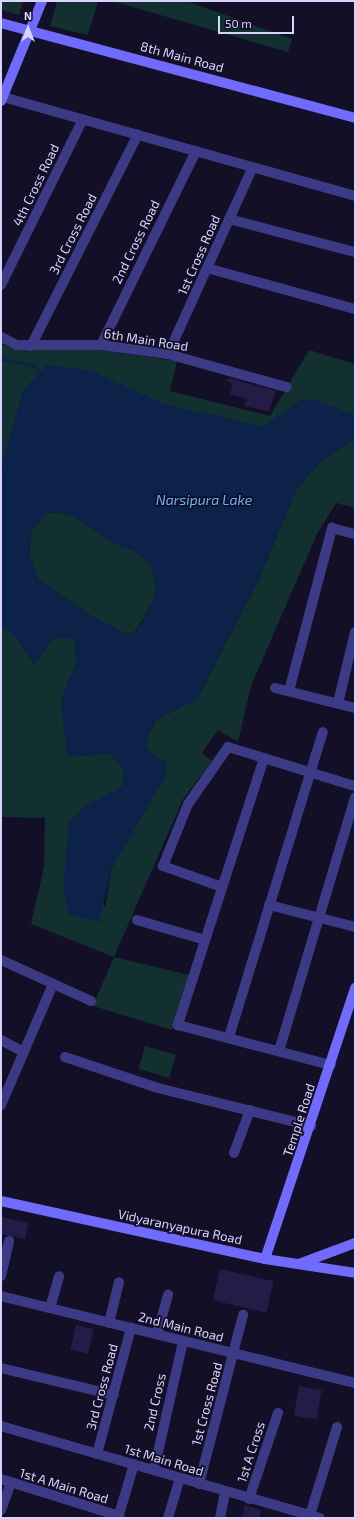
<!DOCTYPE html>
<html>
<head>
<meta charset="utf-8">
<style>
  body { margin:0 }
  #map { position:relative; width:356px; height:1519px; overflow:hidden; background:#130f26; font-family:"Exo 2",sans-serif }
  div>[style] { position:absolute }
  .green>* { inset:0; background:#12302f; transform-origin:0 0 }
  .water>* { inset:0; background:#0c2248 }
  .stream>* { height:3px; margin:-1.5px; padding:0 1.5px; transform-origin:1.5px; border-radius:1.5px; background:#0c2248 }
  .building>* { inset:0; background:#241b47; transform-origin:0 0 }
  .street>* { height:10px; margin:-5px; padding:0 5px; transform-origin:5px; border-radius:5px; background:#3d3a85 }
  .secondary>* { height:10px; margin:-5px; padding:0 5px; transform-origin:5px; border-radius:5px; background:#6f6bff }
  span { translate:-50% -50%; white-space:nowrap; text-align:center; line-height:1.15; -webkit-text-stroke:3.5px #130f26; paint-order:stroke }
  .street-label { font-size:13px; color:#d9d4ff }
  .water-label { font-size:14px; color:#62b6ff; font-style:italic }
  .frame { position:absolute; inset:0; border:2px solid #d9d4ff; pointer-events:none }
  .north { position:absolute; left:8px; top:8px; width:40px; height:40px; -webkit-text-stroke:3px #130f26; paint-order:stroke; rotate:0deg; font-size:11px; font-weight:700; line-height:16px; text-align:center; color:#d9d4ff }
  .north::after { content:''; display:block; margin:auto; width:14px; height:18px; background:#d9d4ff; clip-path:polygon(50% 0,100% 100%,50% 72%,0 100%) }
  .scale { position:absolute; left:218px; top:16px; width:76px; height:18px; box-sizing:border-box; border:2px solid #d9d4ff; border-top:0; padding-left:5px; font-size:12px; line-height:14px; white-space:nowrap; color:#d9d4ff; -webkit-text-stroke:3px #130f26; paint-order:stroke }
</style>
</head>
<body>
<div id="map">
  <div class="green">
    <i style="clip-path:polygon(1px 1px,23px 1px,19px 15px,1px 10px)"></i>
    <i style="clip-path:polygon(57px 1px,98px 1px,88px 35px,50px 26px)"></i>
    <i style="clip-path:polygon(112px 1px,186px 1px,292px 39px,288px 52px)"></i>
    <i style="clip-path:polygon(1px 344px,15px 349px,99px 350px,177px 361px,170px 391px,270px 416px,309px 350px,355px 364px,355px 415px,314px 400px,301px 400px,263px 427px,166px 405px,135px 393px,24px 389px,1px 468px)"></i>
    <i style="clip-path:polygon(355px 440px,355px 508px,336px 503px,317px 534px,251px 686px,238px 742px,218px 730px,202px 753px,212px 761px,183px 799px,114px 957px,189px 975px,172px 1030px,93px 1006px,114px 957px,31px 924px,44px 867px,45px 818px,1px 817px,1px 625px,16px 637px,34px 665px,51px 641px,62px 637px,75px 640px,76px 663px,61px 701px,68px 757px,110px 753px,124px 769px,123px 786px,69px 821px,69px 840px,105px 907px,112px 868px,166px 763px,153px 756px,145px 743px,156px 720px,198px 698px,259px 579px,297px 488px,323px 459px)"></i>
    <i style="clip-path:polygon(58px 512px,74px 516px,106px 539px,139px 553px,152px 566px,156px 588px,154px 601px,134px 633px,126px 634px,91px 616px,38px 579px,30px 555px,31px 531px,46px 513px)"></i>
    <i style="left:145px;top:1046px;width:32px;height:24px;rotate:16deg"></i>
  </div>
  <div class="water">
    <i style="clip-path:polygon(evenodd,47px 365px,90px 370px,166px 405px,263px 426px,301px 400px,314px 400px,355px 415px,355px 440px,323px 459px,297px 488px,259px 579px,198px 698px,156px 720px,145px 743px,153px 756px,166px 763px,165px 777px,112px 868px,99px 922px,69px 915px,63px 890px,69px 821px,86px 806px,123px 786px,124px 769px,109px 753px,68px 757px,61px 701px,76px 663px,75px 640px,62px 637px,52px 641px,34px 665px,16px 637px,1px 625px,1px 468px,24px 389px,47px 365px,58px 512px,74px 516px,106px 539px,139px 553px,151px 566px,156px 588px,154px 601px,135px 633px,126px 634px,91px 616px,38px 579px,30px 555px,31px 531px,46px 513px,58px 512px)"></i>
  </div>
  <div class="stream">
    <i style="left:1px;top:359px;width:33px;rotate:11deg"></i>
    <i style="left:33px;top:365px;width:12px;rotate:42deg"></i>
  </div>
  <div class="building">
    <i style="clip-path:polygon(229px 378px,276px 391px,269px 411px,244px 406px,247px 399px,230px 394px,233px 384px,227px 381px)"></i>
    <i style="clip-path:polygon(1px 1217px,28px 1223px,25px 1239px,1px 1234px)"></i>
    <i style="left:220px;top:1269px;width:55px;height:32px;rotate:13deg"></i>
    <i style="left:76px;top:1325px;width:18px;height:25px;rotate:13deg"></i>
    <i style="left:299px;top:1386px;width:23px;height:30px;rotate:10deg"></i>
    <i style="clip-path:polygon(245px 1505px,261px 1510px,259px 1518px,242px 1518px)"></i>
  </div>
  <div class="street">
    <i style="left:3px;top:97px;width:366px;rotate:15.7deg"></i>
    <i style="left:229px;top:219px;width:130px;rotate:14.7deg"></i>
    <i style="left:207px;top:268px;width:154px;rotate:15.5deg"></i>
    <i style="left:1px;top:285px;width:185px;rotate:-63.7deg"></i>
    <i style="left:1px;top:337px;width:18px;rotate:27deg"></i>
    <i style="left:17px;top:345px;width:84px"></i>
    <i style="left:101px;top:345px;width:68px;rotate:7.7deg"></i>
    <i style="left:168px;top:354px;width:123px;rotate:15.6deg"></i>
    <i style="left:101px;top:345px;width:216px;rotate:-63.9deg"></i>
    <i style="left:31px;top:346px;width:237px;rotate:-63.2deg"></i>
    <i style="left:168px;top:354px;width:205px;rotate:-65.6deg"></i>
    <i style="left:275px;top:688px;width:82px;rotate:14deg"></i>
    <i style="left:289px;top:691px;width:169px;rotate:-75.2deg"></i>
    <i style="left:332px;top:528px;width:24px;rotate:15deg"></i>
    <i style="left:338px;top:703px;width:73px;rotate:-76.5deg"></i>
    <i style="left:264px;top:758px;width:281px;rotate:107.9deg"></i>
    <i style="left:178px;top:1025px;width:158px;rotate:14.7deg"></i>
    <i style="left:222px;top:887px;width:63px;rotate:-160.4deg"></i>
    <i style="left:163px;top:866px;width:67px;rotate:-68deg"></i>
    <i style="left:188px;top:804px;width:70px;rotate:-54.9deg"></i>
    <i style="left:228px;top:747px;width:133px;rotate:17.1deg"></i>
    <i style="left:269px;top:905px;width:89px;rotate:14.3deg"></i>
    <i style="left:137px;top:920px;width:71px;rotate:16.4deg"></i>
    <i style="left:1px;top:960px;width:99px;rotate:24.5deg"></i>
    <i style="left:229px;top:1037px;width:319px;rotate:-72.9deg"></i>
    <i style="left:1px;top:1040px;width:26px;rotate:28deg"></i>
    <i style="left:279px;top:1051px;width:265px;rotate:-73.3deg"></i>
    <i style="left:65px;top:1057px;width:98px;rotate:18.4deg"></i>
    <i style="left:158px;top:1088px;width:158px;rotate:13.9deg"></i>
    <i style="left:1px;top:1105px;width:132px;rotate:-66.7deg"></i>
    <i style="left:234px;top:1153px;width:46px;rotate:-69.6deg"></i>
    <i style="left:1px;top:1276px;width:36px;rotate:-77deg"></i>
    <i style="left:1px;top:1296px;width:365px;rotate:13.8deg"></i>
    <i style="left:50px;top:1308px;width:33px;rotate:-74deg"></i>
    <i style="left:109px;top:1323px;width:42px;rotate:-76.3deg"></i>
    <i style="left:157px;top:1334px;width:41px;rotate:-74.2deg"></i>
    <i style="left:1px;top:1368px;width:116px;rotate:13.4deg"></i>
    <i style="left:1px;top:1426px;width:332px;rotate:16.1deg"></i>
    <i style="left:97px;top:1454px;width:131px;rotate:-74.9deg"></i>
    <i style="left:154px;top:1470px;width:132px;rotate:-77.3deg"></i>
    <i style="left:1px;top:1479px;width:124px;rotate:17.4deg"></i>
    <i style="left:199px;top:1484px;width:175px;rotate:-75.4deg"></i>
    <i style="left:249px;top:1499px;width:91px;rotate:-71.4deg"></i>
    <i style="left:1px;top:1510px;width:29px;rotate:-70deg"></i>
    <i style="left:310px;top:1515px;width:92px;rotate:-72.9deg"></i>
    <i style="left:118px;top:1518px;width:56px;rotate:-73.5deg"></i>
    <i style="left:168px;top:1518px;width:42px;rotate:-73.3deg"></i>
    <i style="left:220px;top:1518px;width:25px;rotate:-79deg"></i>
  </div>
  <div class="secondary">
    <i style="left:1px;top:23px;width:367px;rotate:15deg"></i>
    <i style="left:1px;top:101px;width:108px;rotate:-67.7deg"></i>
    <i style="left:1px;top:1201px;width:270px;rotate:12.4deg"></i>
    <i style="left:265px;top:1259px;width:91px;rotate:8.8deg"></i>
    <i style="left:265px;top:1259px;width:286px;rotate:-71.6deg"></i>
    <i style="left:299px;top:1264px;width:60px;rotate:-20.6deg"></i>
  </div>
  <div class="street-label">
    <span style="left:182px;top:57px;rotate:15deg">8th Main Road</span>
    <span style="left:36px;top:185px;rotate:-64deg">4th Cross Road</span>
    <span style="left:73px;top:234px;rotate:-63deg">3rd Cross Road</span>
    <span style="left:136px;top:242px;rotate:-64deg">2nd Cross Road</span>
    <span style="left:199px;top:255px;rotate:-66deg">1st Cross Road</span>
    <span style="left:146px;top:340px;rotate:9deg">6th Main Road</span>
    <span style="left:299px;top:1120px;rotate:-72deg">Temple Road</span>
    <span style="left:180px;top:1227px;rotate:12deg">Vidyaranyapura Road</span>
    <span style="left:181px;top:1327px;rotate:14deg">2nd Main Road</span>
    <span style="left:102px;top:1387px;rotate:-75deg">3rd Cross Road</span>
    <span style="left:155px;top:1402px;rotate:-77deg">2nd Cross</span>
    <span style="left:207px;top:1404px;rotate:-75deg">1st Cross Road</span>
    <span style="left:251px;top:1452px;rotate:-72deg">1st A Cross</span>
    <span style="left:164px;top:1460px;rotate:17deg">1st Main Road</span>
    <span style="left:64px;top:1486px;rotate:17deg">1st A Main Road</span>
  </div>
  <div class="water-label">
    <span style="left:204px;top:500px">Narsipura Lake</span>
  </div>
  <div class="frame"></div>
  <div class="north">N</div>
  <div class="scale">50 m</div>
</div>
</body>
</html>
